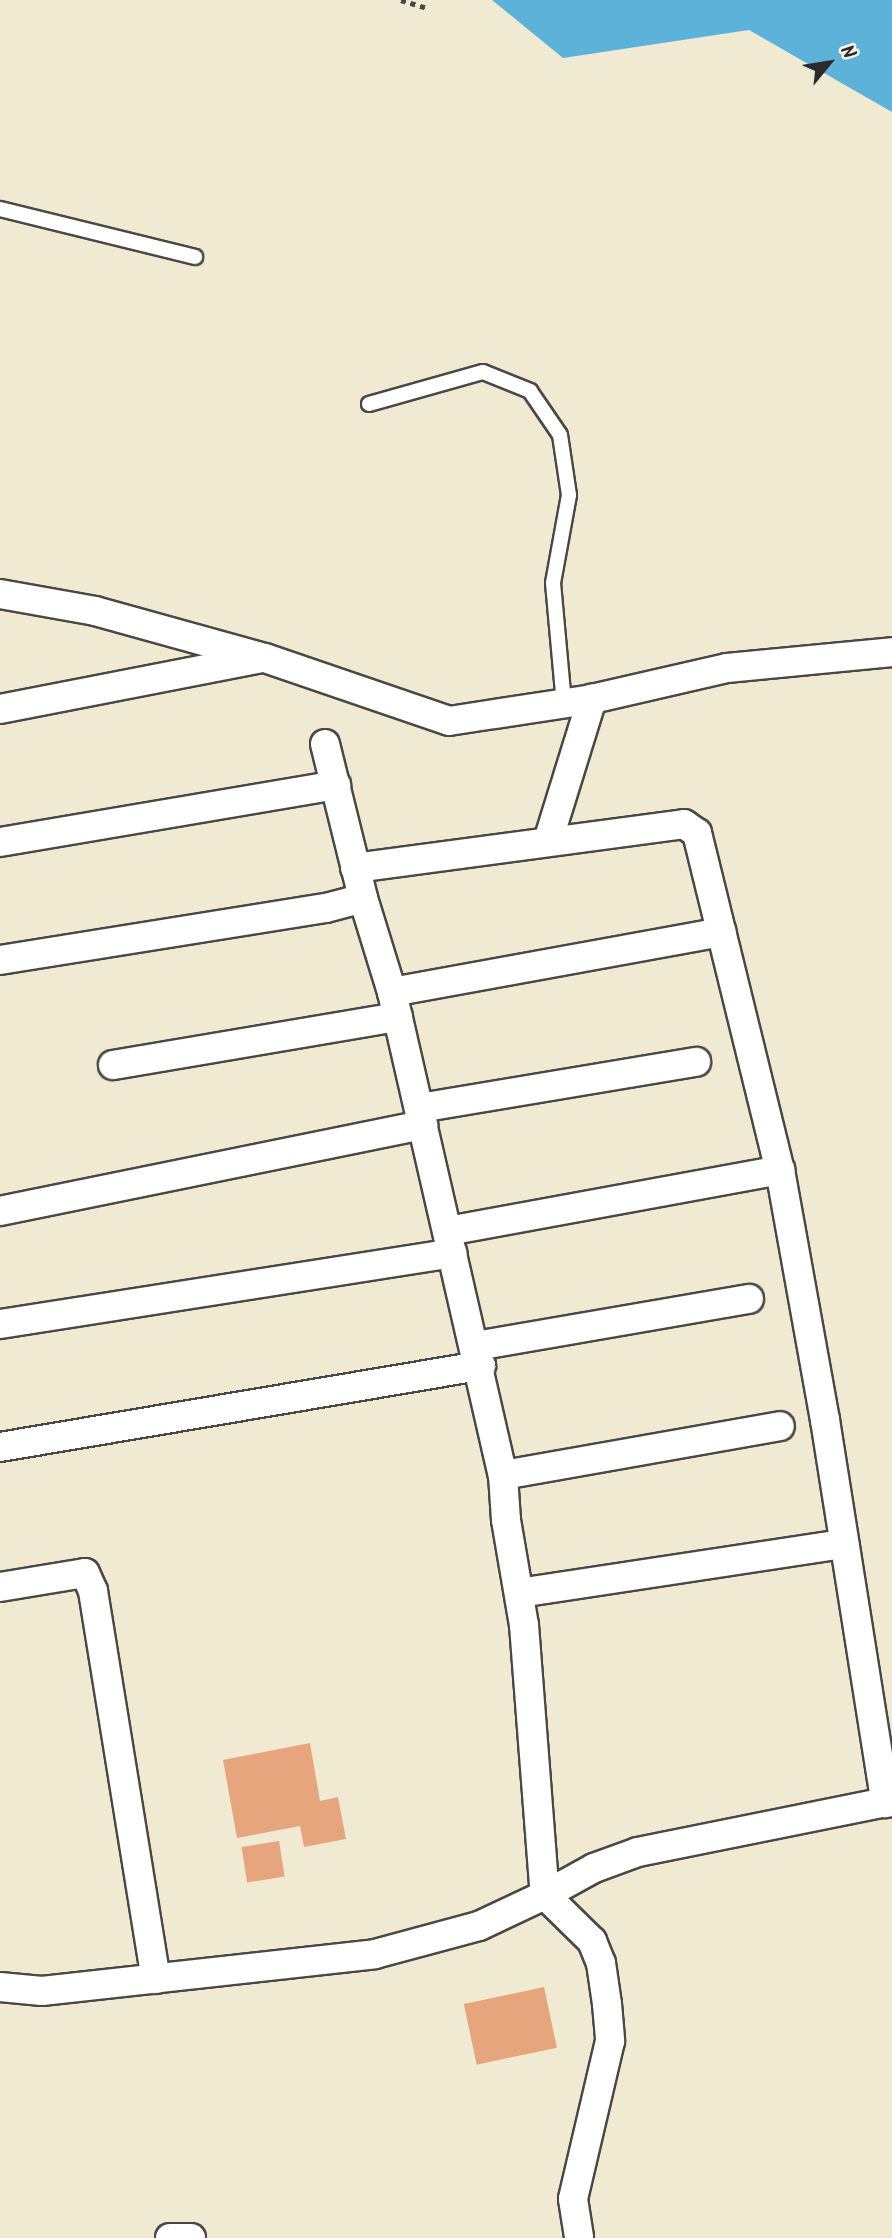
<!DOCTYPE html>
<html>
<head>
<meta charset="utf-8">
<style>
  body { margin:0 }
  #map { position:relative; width:892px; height:2238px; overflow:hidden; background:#f1ead2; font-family:Kalam,sans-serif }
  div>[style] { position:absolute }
  .water>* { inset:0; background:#5db2d9 }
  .building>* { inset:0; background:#e7a57e; transform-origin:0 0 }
  .path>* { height:4.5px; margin-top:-2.25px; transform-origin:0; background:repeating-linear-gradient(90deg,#494844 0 5px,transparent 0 10px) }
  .roads { filter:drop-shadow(2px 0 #494844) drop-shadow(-2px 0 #494844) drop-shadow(0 2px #494844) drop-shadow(0 -2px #494844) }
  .service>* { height:14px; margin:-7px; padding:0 7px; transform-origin:7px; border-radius:7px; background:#fff }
  .minor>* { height:28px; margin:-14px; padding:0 14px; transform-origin:14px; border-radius:14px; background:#fff }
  span { translate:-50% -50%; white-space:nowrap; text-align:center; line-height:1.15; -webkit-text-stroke:5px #fbf7ec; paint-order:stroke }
  .north { position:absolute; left:794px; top:28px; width:70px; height:70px; -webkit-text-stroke:5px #fbf7ec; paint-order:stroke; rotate:60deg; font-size:19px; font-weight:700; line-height:28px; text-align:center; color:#2b2b2b }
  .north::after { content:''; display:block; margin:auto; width:24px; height:32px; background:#2b2b2b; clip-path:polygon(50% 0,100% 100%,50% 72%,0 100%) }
</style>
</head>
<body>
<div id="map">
  <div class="water">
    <i style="clip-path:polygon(492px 0,892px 0,892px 112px,749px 30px,563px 58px)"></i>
  </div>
  <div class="building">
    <i style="clip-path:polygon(310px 1743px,320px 1801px,338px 1797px,346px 1839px,304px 1847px,300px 1826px,237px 1838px,223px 1760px)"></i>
    <i style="left:279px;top:1841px;width:36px;height:38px;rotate:81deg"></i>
    <i style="left:544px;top:1987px;width:62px;height:82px;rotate:78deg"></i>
  </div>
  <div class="path">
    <i style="left:401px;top:0;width:28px;rotate:17deg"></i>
  </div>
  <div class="roads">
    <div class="service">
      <i style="left:0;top:209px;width:201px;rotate:13.8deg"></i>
      <i style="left:369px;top:404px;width:118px;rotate:-15.7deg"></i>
      <i style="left:483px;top:372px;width:51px;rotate:22deg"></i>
      <i style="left:530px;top:391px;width:53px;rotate:55.7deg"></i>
      <i style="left:560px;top:435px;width:61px;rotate:81.5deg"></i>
      <i style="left:569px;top:495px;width:89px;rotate:100.3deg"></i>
      <i style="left:553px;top:583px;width:121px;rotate:84.8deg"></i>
    </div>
    <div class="minor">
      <i style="left:0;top:594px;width:97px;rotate:10.1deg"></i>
      <i style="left:95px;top:611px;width:176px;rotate:15.5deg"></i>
      <i style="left:265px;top:658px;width:194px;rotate:18.9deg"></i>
      <i style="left:449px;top:721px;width:145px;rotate:-8.7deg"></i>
      <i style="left:592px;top:699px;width:139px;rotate:-12.9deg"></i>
      <i style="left:727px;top:668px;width:166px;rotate:-5.5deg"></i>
      <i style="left:0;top:709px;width:263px;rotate:-11deg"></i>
      <i style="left:325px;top:744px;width:159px;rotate:76.1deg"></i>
      <i style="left:363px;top:898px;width:98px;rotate:72.9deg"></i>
      <i style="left:392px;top:992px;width:496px;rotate:77.1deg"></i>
      <i style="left:503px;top:1475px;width:45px;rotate:86.2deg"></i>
      <i style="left:506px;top:1520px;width:107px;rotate:80.3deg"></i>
      <i style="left:524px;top:1625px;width:271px;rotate:85.6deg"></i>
      <i style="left:545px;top:1895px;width:56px;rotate:-28.9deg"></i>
      <i style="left:594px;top:1868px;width:47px;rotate:-20deg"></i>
      <i style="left:638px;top:1852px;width:259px;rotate:-11.4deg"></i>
      <i style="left:548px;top:841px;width:149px;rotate:-72.8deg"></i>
      <i style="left:0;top:842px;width:341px;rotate:-9.6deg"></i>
      <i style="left:355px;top:868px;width:332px;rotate:-7.6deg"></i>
      <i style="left:684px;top:824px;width:16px;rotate:35deg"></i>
      <i style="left:697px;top:833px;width:347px;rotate:76.2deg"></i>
      <i style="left:780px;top:1170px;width:254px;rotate:79.8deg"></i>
      <i style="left:825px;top:1420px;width:388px;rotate:81deg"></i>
      <i style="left:0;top:960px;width:330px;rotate:-9.1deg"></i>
      <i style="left:326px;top:908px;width:38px;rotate:-15deg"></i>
      <i style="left:392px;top:992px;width:335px;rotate:-10.3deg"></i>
      <i style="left:113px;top:1065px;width:289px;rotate:-9.6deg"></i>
      <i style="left:420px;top:1108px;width:280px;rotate:-9.5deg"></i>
      <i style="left:0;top:1211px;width:432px;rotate:-11.5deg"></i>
      <i style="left:448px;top:1231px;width:338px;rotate:-10.4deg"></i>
      <i style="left:0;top:1324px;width:458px;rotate:-8.9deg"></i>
      <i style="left:476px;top:1346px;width:277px;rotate:-9.8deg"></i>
      <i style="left:0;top:1447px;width:488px;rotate:-9.6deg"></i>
      <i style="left:503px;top:1475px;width:281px;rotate:-10deg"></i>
      <i style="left:0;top:1587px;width:86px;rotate:-9.4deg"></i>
      <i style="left:85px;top:1573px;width:20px;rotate:66deg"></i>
      <i style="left:93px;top:1591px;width:393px;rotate:80.8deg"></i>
      <i style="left:519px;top:1593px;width:329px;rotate:-8.6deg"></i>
      <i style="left:0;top:1987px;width:42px;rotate:5.4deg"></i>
      <i style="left:42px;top:1991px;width:335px;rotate:-6.3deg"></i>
      <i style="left:375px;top:1954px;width:108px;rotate:-15.1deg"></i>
      <i style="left:479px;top:1926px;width:73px;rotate:-25.2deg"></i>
      <i style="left:545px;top:1895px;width:66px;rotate:44.4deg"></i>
      <i style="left:592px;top:1941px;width:24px;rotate:68deg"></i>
      <i style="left:601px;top:1963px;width:41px;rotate:81.7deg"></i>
      <i style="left:607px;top:2004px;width:37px;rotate:85deg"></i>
      <i style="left:610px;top:2041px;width:162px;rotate:103.2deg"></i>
      <i style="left:573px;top:2199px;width:39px;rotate:81deg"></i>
      <i style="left:170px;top:2238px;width:21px"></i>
    </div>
  </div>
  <div class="north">N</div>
</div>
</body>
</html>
